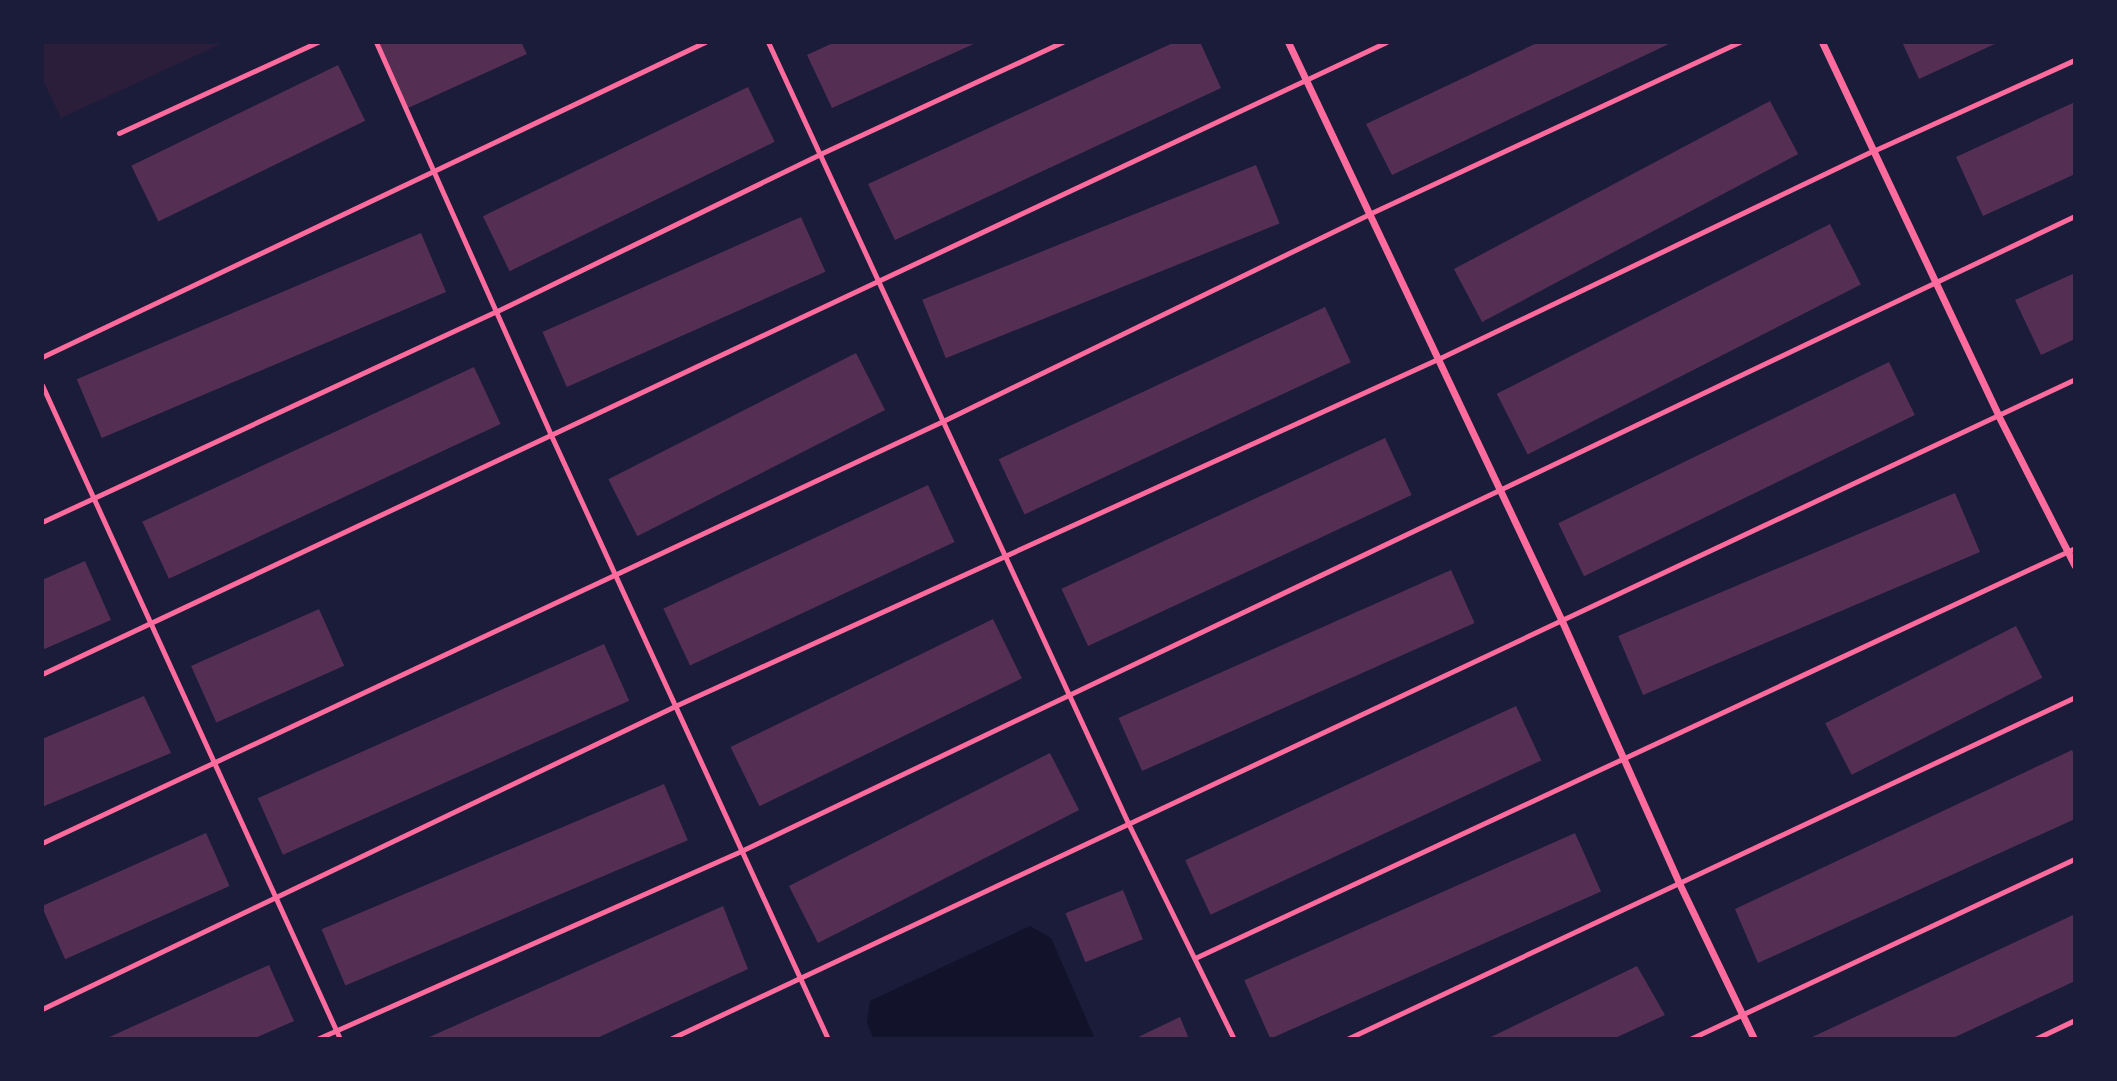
<!DOCTYPE html>
<html>
<head>
<meta charset="utf-8">
<style>
  body { margin:0 }
  #map { position:relative; width:2117px; height:1081px; overflow:hidden; background:#1b1b3a; font-family:"IBM Plex Sans",sans-serif }
  div>[style] { position:absolute }
  .green>* { inset:0; background:#2a1e3b }
  .water>* { inset:0; background:#12122b }
  .building>* { inset:0; background:#542f53; transform-origin:0 0 }
  .service>* { height:5px; margin:-2.5px; padding:0 2.5px; transform-origin:2.5px; border-radius:2.5px; background:#ff6b9d }
  .minor>* { height:7px; margin:-3.5px; padding:0 3.5px; transform-origin:3.5px; border-radius:3.5px; background:#ff6b9d }
  span { translate:-50% -50%; white-space:nowrap; text-align:center; line-height:1.15; -webkit-text-stroke:7px #1b1b3a; paint-order:stroke }
  .frame { position:absolute; inset:0; border:44px solid #1b1b3a; pointer-events:none }
</style>
</head>
<body>
<div id="map">
  <div class="green">
    <i style="clip-path:polygon(42px 42px,225px 42px,61px 118px,42px 79px)"></i>
  </div>
  <div class="water">
    <i style="clip-path:polygon(1030px 926px,1051px 938px,1095px 1039px,874px 1039px,867px 1023px,870px 1001px)"></i>
  </div>
  <div class="building">
    <i style="clip-path:polygon(384px 42px,521px 42px,527px 54px,408px 108px,377px 45px)"></i>
    <i style="clip-path:polygon(835px 42px,978px 42px,832px 108px,807px 55px)"></i>
    <i style="clip-path:polygon(1175px 42px,1200px 42px,1221px 88px,895px 240px,868px 184px)"></i>
    <i style="clip-path:polygon(1539px 42px,1673px 42px,1392px 175px,1366px 124px)"></i>
    <i style="clip-path:polygon(1902px 42px,1999px 42px,1919px 79px)"></i>
    <i style="left:338px;top:65px;width:62px;height:230px;rotate:64deg"></i>
    <i style="left:748px;top:87px;width:61px;height:295px;rotate:64deg"></i>
    <i style="left:1770px;top:101px;width:60px;height:358px;rotate:62deg"></i>
    <i style="clip-path:polygon(2075px 102px,2075px 174px,1983px 216px,1956px 157px)"></i>
    <i style="left:1256px;top:165px;width:63px;height:360px;rotate:68deg"></i>
    <i style="left:801px;top:217px;width:60px;height:283px;rotate:66deg"></i>
    <i style="left:1830px;top:224px;width:68px;height:374px;rotate:63deg"></i>
    <i style="left:421px;top:233px;width:64px;height:374px;rotate:67deg"></i>
    <i style="clip-path:polygon(2075px 273px,2075px 339px,2041px 355px,2015px 300px)"></i>
    <i style="left:1325px;top:307px;width:61px;height:360px;rotate:65deg"></i>
    <i style="left:856px;top:353px;width:64px;height:278px;rotate:63deg"></i>
    <i style="left:1889px;top:362px;width:59px;height:368px;rotate:64deg"></i>
    <i style="left:474px;top:367px;width:63px;height:366px;rotate:65deg"></i>
    <i style="left:1385px;top:438px;width:63px;height:357px;rotate:65deg"></i>
    <i style="left:928px;top:485px;width:63px;height:292px;rotate:65deg"></i>
    <i style="left:1955px;top:493px;width:64px;height:366px;rotate:67deg"></i>
    <i style="clip-path:polygon(85px 561px,111px 620px,42px 650px,42px 580px)"></i>
    <i style="left:1451px;top:570px;width:58px;height:364px;rotate:66deg"></i>
    <i style="left:319px;top:609px;width:62px;height:140px;rotate:66deg"></i>
    <i style="left:993px;top:619px;width:66px;height:292px;rotate:64deg"></i>
    <i style="left:2016px;top:626px;width:58px;height:214px;rotate:63deg"></i>
    <i style="left:604px;top:644px;width:62px;height:379px;rotate:66deg"></i>
    <i style="clip-path:polygon(144px 696px,171px 753px,42px 807px,42px 739px)"></i>
    <i style="left:1516px;top:706px;width:60px;height:365px;rotate:65deg"></i>
    <i style="clip-path:polygon(2072px 750px,2075px 757px,2075px 819px,1758px 963px,1735px 909px)"></i>
    <i style="left:1050px;top:753px;width:64px;height:293px;rotate:63deg"></i>
    <i style="left:664px;top:784px;width:61px;height:372px;rotate:67deg"></i>
    <i style="left:206px;top:833px;width:58px;height:180px;rotate:66deg"></i>
    <i style="left:1575px;top:833px;width:64px;height:362px;rotate:66deg"></i>
    <i style="left:1123px;top:890px;width:53px;height:62px;rotate:68deg"></i>
    <i style="clip-path:polygon(723px 906px,748px 969px,595px 1039px,425px 1039px)"></i>
    <i style="clip-path:polygon(2075px 914px,2075px 981px,1951px 1039px,1808px 1039px)"></i>
    <i style="clip-path:polygon(269px 965px,294px 1021px,253px 1039px,105px 1039px)"></i>
    <i style="clip-path:polygon(1637px 966px,1665px 1015px,1613px 1039px,1487px 1039px)"></i>
    <i style="clip-path:polygon(1180px 1017px,1189px 1039px,1134px 1039px)"></i>
  </div>
  <div class="service">
    <i style="left:376px;top:42px;width:428px;rotate:66deg"></i>
    <i style="left:550px;top:433px;width:667px;rotate:65.36deg"></i>
    <i style="left:768px;top:42px;width:860px;rotate:65.25deg"></i>
    <i style="left:1128px;top:823px;width:241px;rotate:63.9deg"></i>
    <i style="left:119px;top:133px;width:219px;rotate:-24.6deg"></i>
    <i style="left:42px;top:357px;width:734px;rotate:-25.41deg"></i>
    <i style="left:42px;top:385px;width:719px;rotate:65.5deg"></i>
    <i style="left:42px;top:522px;width:499px;rotate:-24.9deg"></i>
    <i style="left:495px;top:312px;width:361px;rotate:-25.9deg"></i>
    <i style="left:820px;top:154px;width:267px;rotate:-24.8deg"></i>
    <i style="left:42px;top:674px;width:1485px;rotate:-25.18deg"></i>
    <i style="left:42px;top:843px;width:995px;rotate:-25.1deg"></i>
    <i style="left:943px;top:421px;width:474px;rotate:-25.9deg"></i>
    <i style="left:1369px;top:214px;width:409px;rotate:-24.9deg"></i>
    <i style="left:1195px;top:958px;width:971px;rotate:-24.98deg"></i>
    <i style="left:42px;top:1009px;width:702px;rotate:-25.58deg"></i>
    <i style="left:675px;top:706px;width:838px;rotate:-24.46deg"></i>
    <i style="left:1438px;top:359px;width:482px;rotate:-25.6deg"></i>
    <i style="left:1873px;top:151px;width:222px;rotate:-24.3deg"></i>
    <i style="left:317px;top:1039px;width:464px;rotate:-23.9deg"></i>
    <i style="left:741px;top:851px;width:1477px;rotate:-25.46deg"></i>
    <i style="left:670px;top:1039px;width:1552px;rotate:-25.16deg"></i>
    <i style="left:1347px;top:1039px;width:804px;rotate:-25.16deg"></i>
    <i style="left:1690px;top:1039px;width:425px;rotate:-25.1deg"></i>
    <i style="left:2035px;top:1039px;width:44px;rotate:-25.4deg"></i>
  </div>
  <div class="minor">
    <i style="left:1288px;top:42px;width:638px;rotate:64.68deg"></i>
    <i style="left:1561px;top:619px;width:289px;rotate:65.9deg"></i>
    <i style="left:1679px;top:883px;width:173px;rotate:64.3deg"></i>
    <i style="left:1822px;top:42px;width:412px;rotate:64.7deg"></i>
    <i style="left:1998px;top:415px;width:169px;rotate:63deg"></i>
  </div>
  <div class="frame"></div>
</div>
</body>
</html>
